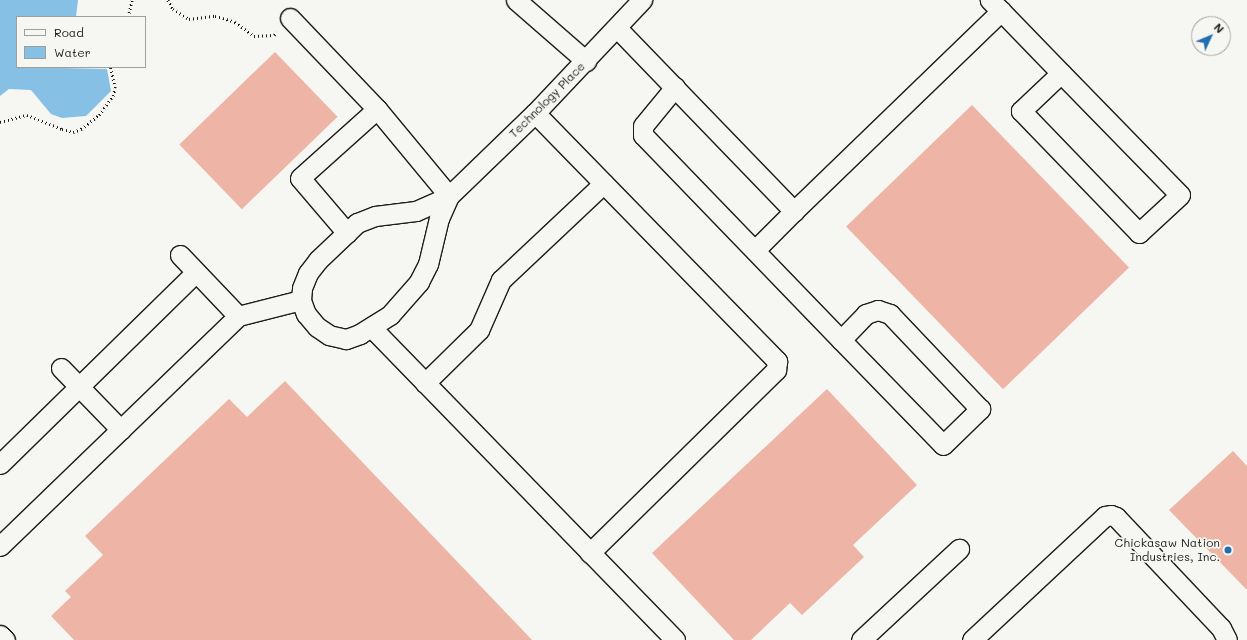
<!DOCTYPE html>
<html>
<head>
<meta charset="utf-8">
<style>
  body { margin:0 }
  #map { position:relative; width:1247px; height:640px; overflow:hidden; background:#f6f6f2; font-family:Mali,sans-serif }
  div>[style] { position:absolute }
  .water>* { inset:0; background:#86c0e5 }
  .building>* { inset:0; background:#eeb5a7; transform-origin:0 0 }
  .path>* { height:2.5px; margin-top:-1.25px; transform-origin:0; background:repeating-linear-gradient(90deg,#1c1c1c 0 1px,transparent 0 4px) }
  .roads { filter:drop-shadow(1px 0 #1c1c1c) drop-shadow(-1px 0 #1c1c1c) drop-shadow(0 1px #1c1c1c) drop-shadow(0 -1px #1c1c1c) }
  .minor>* { height:19px; margin:-9.5px; padding:0 9.5px; transform-origin:9.5px; border-radius:9.5px; background:#f6f6f2 }
  .dots>* { width:11px; height:11px; translate:-50% -50%; box-sizing:border-box; border:2px solid #f6f6f2; border-radius:50% }
  span { translate:-50% -50%; white-space:nowrap; text-align:center; line-height:1.15; -webkit-text-stroke:3.5px #f6f6f2; paint-order:stroke }
  .street-label { font-size:12px; color:#1c1c1c }
  .poi-label { font-size:12px; color:#1c1c1c }
  .right { translate:-100% -50%; text-align:right }
  .legend { position:absolute; left:16px; top:16px; width:130px; height:52px; box-sizing:border-box; background:#f6f6f2; border:1px solid #9f9f9c; margin:0; padding:5px 7px; list-style:none; font-size:12px; color:#1c1c1c }
  .legend li { display:flex; align-items:center; gap:8px; height:20px }
  .legend b { width:20px; border:1px solid #9f9f9c }
  .north { position:absolute; left:1191px; top:16px; width:40px; height:40px; box-sizing:border-box; background:#f6f6f2; border:1px solid #9f9f9c; border-radius:50%; rotate:46deg; font-size:11px; font-weight:700; line-height:16px; text-align:center; color:#1c1c1c }
  .north::after { content:''; display:block; margin:auto; width:14px; height:18px; background:#1f6fb2; clip-path:polygon(50% 0,100% 100%,50% 72%,0 100%) }
</style>
</head>
<body>
<div id="map">
  <div class="water">
    <i style="clip-path:polygon(0 0,78px 0,76px 17px,17px 17px,17px 67px,107px 69px,111px 91px,86px 116px,62px 118px,51px 114px,31px 90px,9px 89px,0 96px)"></i>
  </div>
  <div class="building">
    <i style="left:275px;top:52px;width:90px;height:133px;rotate:46deg"></i>
    <i style="left:972px;top:105px;width:226px;height:175px;rotate:46deg"></i>
    <i style="clip-path:polygon(285px 381px,532px 640px,74px 640px,51px 616px,71px 597px,65px 591px,103px 555px,85px 536px,229px 399px,247px 417px)"></i>
    <i style="clip-path:polygon(827px 389px,917px 485px,853px 545px,864px 557px,802px 615px,790px 603px,751px 640px,734px 640px,652px 553px)"></i>
    <i style="clip-path:polygon(1233px 451px,1247px 466px,1247px 590px,1169px 510px)"></i>
  </div>
  <div class="path">
    <i style="left:168px;top:0;width:10px;rotate:61deg"></i>
    <i style="left:173px;top:9px;width:19px;rotate:32deg"></i>
    <i style="left:189px;top:19px;width:26px;rotate:-7deg"></i>
    <i style="left:215px;top:16px;width:8px;rotate:14deg"></i>
    <i style="left:223px;top:18px;width:13px;rotate:18deg"></i>
    <i style="left:235px;top:22px;width:24px;rotate:36deg"></i>
    <i style="left:254px;top:36px;width:20px;rotate:-3deg"></i>
    <i style="left:274px;top:35px;width:4px;rotate:-45deg"></i>
    <i style="left:128px;top:17px;width:17px;rotate:-77deg"></i>
    <i style="left:0;top:122px;width:28px;rotate:-15deg"></i>
    <i style="left:27px;top:115px;width:38px;rotate:22deg"></i>
    <i style="left:62px;top:129px;width:11px;rotate:15deg"></i>
    <i style="left:73px;top:132px;width:9px;rotate:-21deg"></i>
    <i style="left:81px;top:129px;width:23px;rotate:-38deg"></i>
    <i style="left:99px;top:115px;width:24px;rotate:-54deg"></i>
    <i style="left:113px;top:96px;width:8px;rotate:-76deg"></i>
    <i style="left:115px;top:88px;width:22px;rotate:-103deg"></i>
  </div>
  <div class="roads">
    <div class="minor">
      <i style="left:516px;top:0;width:93px;rotate:41.1deg"></i>
      <i style="left:1001px;top:11px;width:86px;rotate:45.9deg"></i>
      <i style="left:1061px;top:73px;width:170px;rotate:45.7deg"></i>
      <i style="left:1180px;top:195px;width:56px;rotate:137.2deg"></i>
      <i style="left:1139px;top:233px;width:170px;rotate:-134deg"></i>
      <i style="left:1021px;top:111px;width:55px;rotate:-43.5deg"></i>
      <i style="left:290px;top:18px;width:126px;rotate:46.3deg"></i>
      <i style="left:617px;top:28px;width:255px;rotate:46deg"></i>
      <i style="left:794px;top:211px;width:288px;rotate:-44deg"></i>
      <i style="left:1001px;top:11px;width:16px;rotate:-135deg"></i>
      <i style="left:675px;top:87px;width:50px;rotate:129.4deg"></i>
      <i style="left:643px;top:126px;width:9px;rotate:90deg"></i>
      <i style="left:643px;top:135px;width:285px;rotate:46deg"></i>
      <i style="left:841px;top:340px;width:146px;rotate:45.8deg"></i>
      <i style="left:943px;top:445px;width:52px;rotate:-44.2deg"></i>
      <i style="left:980px;top:409px;width:131px;rotate:-133.5deg"></i>
      <i style="left:890px;top:314px;width:13px;rotate:-162deg"></i>
      <i style="left:878px;top:310px;width:13px;rotate:162deg"></i>
      <i style="left:866px;top:314px;width:36px;rotate:134deg"></i>
      <i style="left:535px;top:113px;width:347px;rotate:45.7deg"></i>
      <i style="left:777px;top:361px;width:9px;rotate:96deg"></i>
      <i style="left:776px;top:370px;width:261px;rotate:135.5deg"></i>
      <i style="left:449px;top:196px;width:24px;rotate:114deg"></i>
      <i style="left:439px;top:218px;width:47px;rotate:103.4deg"></i>
      <i style="left:428px;top:264px;width:20px;rotate:117deg"></i>
      <i style="left:419px;top:282px;width:44px;rotate:131.3deg"></i>
      <i style="left:390px;top:315px;width:36px;rotate:148deg"></i>
      <i style="left:360px;top:334px;width:15px;rotate:160deg"></i>
      <i style="left:346px;top:339px;width:17px;rotate:-167deg"></i>
      <i style="left:329px;top:335px;width:14px;rotate:-146deg"></i>
      <i style="left:317px;top:327px;width:17px;rotate:-130deg"></i>
      <i style="left:306px;top:314px;width:15px;rotate:-110deg"></i>
      <i style="left:301px;top:300px;width:12px;rotate:-85deg"></i>
      <i style="left:302px;top:288px;width:16px;rotate:-68deg"></i>
      <i style="left:308px;top:273px;width:16px;rotate:-52deg"></i>
      <i style="left:318px;top:260px;width:54px;rotate:-43.5deg"></i>
      <i style="left:357px;top:223px;width:19px;rotate:-21deg"></i>
      <i style="left:375px;top:216px;width:41px;rotate:-7deg"></i>
      <i style="left:416px;top:211px;width:36px;rotate:-24deg"></i>
      <i style="left:449px;top:196px;width:120px;rotate:-44deg"></i>
      <i style="left:535px;top:113px;width:156px;rotate:-46.6deg"></i>
      <i style="left:347px;top:233px;width:72px;rotate:-130.5deg"></i>
      <i style="left:300px;top:178px;width:103px;rotate:-41.9deg"></i>
      <i style="left:377px;top:109px;width:113px;rotate:50.4deg"></i>
      <i style="left:755px;top:250px;width:55px;rotate:-45deg"></i>
      <i style="left:180px;top:255px;width:84px;rotate:46.4deg"></i>
      <i style="left:238px;top:316px;width:65px;rotate:-14.3deg"></i>
      <i style="left:371px;top:327px;width:436px;rotate:45.8deg"></i>
      <i style="left:61px;top:368px;width:86px;rotate:45.9deg"></i>
      <i style="left:425px;top:383px;width:76px;rotate:-44.5deg"></i>
      <i style="left:479px;top:330px;width:55px;rotate:-66.3deg"></i>
      <i style="left:501px;top:280px;width:141px;rotate:-43.3deg"></i>
      <i style="left:0;top:464px;width:274px;rotate:-44.4deg"></i>
      <i style="left:0;top:546px;width:331px;rotate:-44deg"></i>
      <i style="left:0;top:635px;width:7px;rotate:45deg"></i>
      <i style="left:861px;top:640px;width:134px;rotate:-42.9deg"></i>
      <i style="left:972px;top:640px;width:182px;rotate:-43deg"></i>
      <i style="left:1105px;top:516px;width:6px;rotate:-9deg"></i>
      <i style="left:1111px;top:515px;width:5px;rotate:22deg"></i>
      <i style="left:1116px;top:517px;width:153px;rotate:46.6deg"></i>
      <i style="left:1221px;top:628px;width:13px;rotate:63deg"></i>
    </div>
  </div>
  <div class="dots">
    <i style="left:1228px;top:550px;background:#1f6fb2"></i>
  </div>
  <div class="street-label">
    <span style="left:547px;top:100px;rotate:-45deg">Technology Place</span>
  </div>
  <div class="poi-label">
    <span class="right" style="left:1220px;top:550px">Chickasaw Nation<br>Industries, Inc.</span>
  </div>
  <ul class="legend">
  <li><b style="height:5px;background:#f6f6f2"></b>Road</li>
  <li><b style="height:11px;background:#86c0e5"></b>Water</li>
  </ul>
  <div class="north">N</div>
</div>
</body>
</html>
